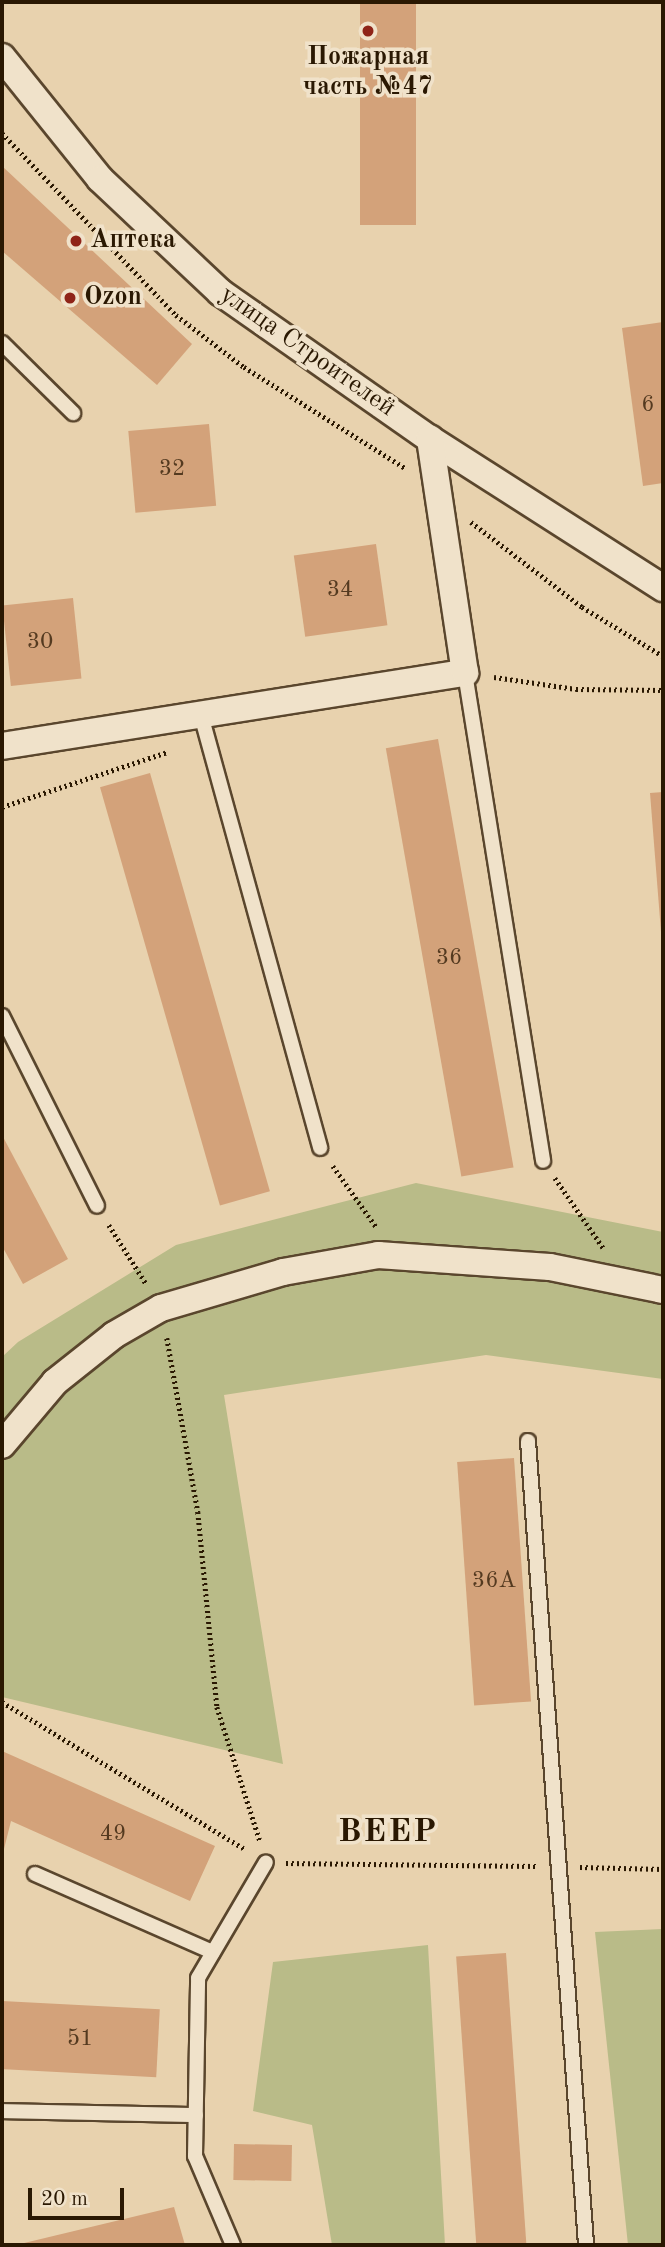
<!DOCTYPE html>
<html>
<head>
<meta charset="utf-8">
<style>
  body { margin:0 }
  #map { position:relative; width:665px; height:2247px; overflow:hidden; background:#e8d2ae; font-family:"Old Standard TT",serif }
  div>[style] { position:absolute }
  .green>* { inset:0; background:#b9bb88 }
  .building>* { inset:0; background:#d3a27a; transform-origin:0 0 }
  .path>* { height:4.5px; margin-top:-2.25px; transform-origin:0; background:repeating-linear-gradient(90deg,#2a1802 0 2px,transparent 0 5.5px) }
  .roads { filter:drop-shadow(2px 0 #5a462d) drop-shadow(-2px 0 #5a462d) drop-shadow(0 2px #5a462d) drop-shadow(0 -2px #5a462d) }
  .lane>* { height:14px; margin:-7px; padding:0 7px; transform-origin:7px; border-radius:7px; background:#f0e2ca }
  .street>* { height:26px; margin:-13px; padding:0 13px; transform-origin:13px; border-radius:13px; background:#f0e2ca }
  .dots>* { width:19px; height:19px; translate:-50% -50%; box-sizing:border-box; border:4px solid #f0e2ca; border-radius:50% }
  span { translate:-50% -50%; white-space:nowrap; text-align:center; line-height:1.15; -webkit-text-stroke:7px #f0e2ca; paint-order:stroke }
  .number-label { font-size:23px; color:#543a20 }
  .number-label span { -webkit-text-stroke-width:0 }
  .poi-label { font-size:26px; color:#2a1802; font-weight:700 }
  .left { translate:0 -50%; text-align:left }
  .street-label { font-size:26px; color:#2a1802 }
  .district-label { font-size:33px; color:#2a1802; font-weight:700; letter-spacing:2px }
  .frame { position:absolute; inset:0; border:4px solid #2a1802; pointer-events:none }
  .scale { position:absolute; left:28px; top:2188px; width:96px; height:32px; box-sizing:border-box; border:4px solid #2a1802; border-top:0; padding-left:9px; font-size:21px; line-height:24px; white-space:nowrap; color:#2a1802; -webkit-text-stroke:5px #f0e2ca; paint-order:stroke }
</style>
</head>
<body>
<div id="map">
  <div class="green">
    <i style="clip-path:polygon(416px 1183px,663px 1232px,663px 1379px,486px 1355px,224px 1395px,283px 1764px,2px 1697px,2px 1357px,18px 1342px,176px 1245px)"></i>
    <i style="clip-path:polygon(663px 1929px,663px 2245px,628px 2245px,595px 1932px)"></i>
    <i style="clip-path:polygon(428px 1945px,445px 2245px,332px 2245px,312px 2125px,253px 2111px,273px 1962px)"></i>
  </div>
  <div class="building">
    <i style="left:360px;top:2px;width:56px;height:223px"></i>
    <i style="clip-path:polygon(2px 166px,192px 344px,157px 385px,2px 251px)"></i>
    <i style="clip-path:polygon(663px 322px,663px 483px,643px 486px,622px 328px)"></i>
    <i style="left:209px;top:424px;width:82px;height:81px;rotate:85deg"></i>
    <i style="left:376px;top:544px;width:82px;height:83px;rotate:82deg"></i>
    <i style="left:73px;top:598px;width:81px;height:71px;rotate:84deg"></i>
    <i style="left:438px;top:739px;width:435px;height:53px;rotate:80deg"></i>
    <i style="left:150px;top:773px;width:435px;height:52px;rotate:74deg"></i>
    <i style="clip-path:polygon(663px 792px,663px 932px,661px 932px,650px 793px)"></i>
    <i style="clip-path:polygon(2px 1135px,68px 1259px,23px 1284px,2px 1246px)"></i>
    <i style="left:514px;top:1458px;width:244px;height:57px;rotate:86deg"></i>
    <i style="clip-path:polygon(2px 1751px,215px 1846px,190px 1901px,11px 1821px,2px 1857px)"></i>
    <i style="left:506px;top:1953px;width:293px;height:50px;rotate:86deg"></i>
    <i style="left:2px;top:2001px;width:158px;height:68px;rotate:3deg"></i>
    <i style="left:234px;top:2144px;width:58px;height:36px;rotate:1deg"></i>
    <i style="clip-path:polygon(174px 2207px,185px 2245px,20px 2245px,20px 2244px)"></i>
  </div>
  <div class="path">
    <i style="left:2px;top:133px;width:252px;rotate:46.3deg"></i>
    <i style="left:176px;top:315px;width:86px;rotate:37.4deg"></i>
    <i style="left:244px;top:367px;width:190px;rotate:32.1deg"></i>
    <i style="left:471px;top:522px;width:140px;rotate:37.4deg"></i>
    <i style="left:582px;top:607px;width:95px;rotate:31.2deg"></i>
    <i style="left:494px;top:677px;width:83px;rotate:8.3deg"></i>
    <i style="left:576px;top:689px;width:87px;rotate:0.7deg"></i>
    <i style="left:2px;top:807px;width:174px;rotate:-18.4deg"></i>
    <i style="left:333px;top:1166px;width:76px;rotate:54.6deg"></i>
    <i style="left:555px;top:1178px;width:86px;rotate:55.4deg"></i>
    <i style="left:109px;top:1225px;width:71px;rotate:57.7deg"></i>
    <i style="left:167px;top:1338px;width:177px;rotate:79.9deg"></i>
    <i style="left:198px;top:1512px;width:196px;rotate:84.4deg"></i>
    <i style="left:217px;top:1707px;width:141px;rotate:72.2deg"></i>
    <i style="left:2px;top:1702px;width:285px;rotate:31.2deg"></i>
    <i style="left:286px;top:1863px;width:250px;rotate:0.7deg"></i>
    <i style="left:580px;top:1867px;width:83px;rotate:1.4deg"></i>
  </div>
  <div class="roads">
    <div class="lane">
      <i style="left:2px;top:343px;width:100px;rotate:44.6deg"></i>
      <i style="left:465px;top:673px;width:494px;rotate:80.9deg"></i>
      <i style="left:201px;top:715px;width:449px;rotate:74.6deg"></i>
      <i style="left:2px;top:1016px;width:212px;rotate:63.4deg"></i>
      <i style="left:528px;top:1441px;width:806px;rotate:85.87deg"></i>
      <i style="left:35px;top:1874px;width:194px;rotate:23.7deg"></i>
      <i style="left:2px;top:2111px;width:194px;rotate:1.2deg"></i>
      <i style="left:233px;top:2245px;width:97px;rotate:-113.1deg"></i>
      <i style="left:195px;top:2156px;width:178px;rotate:-89deg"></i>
      <i style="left:198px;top:1978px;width:134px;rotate:-59.6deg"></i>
    </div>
    <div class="street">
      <i style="left:2px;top:57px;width:156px;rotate:51.2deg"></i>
      <i style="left:100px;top:179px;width:165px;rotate:43.3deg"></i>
      <i style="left:220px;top:292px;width:256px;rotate:35deg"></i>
      <i style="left:430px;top:439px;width:277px;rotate:32.6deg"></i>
      <i style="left:2px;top:746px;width:469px;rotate:-9deg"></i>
      <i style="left:465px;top:673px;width:237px;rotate:-98.5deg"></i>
      <i style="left:2px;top:1445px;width:82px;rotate:-49.9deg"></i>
      <i style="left:55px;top:1382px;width:75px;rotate:-38.5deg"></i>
      <i style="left:114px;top:1335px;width:54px;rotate:-29.9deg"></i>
      <i style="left:161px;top:1308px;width:127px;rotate:-16.4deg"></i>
      <i style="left:283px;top:1272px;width:97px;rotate:-10.1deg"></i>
      <i style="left:378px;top:1255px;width:172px;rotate:4deg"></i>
      <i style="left:550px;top:1267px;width:115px;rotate:11.5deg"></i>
    </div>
  </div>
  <div class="dots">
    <i style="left:368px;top:31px;background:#8f2418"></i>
    <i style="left:76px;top:241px;background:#8f2418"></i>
    <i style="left:70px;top:298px;background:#8f2418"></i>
  </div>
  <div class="number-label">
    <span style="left:648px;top:405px">6</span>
    <span style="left:172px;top:469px">32</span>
    <span style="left:340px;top:590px">34</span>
    <span style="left:40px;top:642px">30</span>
    <span style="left:449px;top:958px">36</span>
    <span style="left:494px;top:1581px">36А</span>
    <span style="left:113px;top:1834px">49</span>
    <span style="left:80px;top:2039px">51</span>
  </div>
  <div class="poi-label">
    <span style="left:368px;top:73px">Пожарная<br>часть №47</span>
    <span class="left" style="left:90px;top:241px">Аптека</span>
    <span class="left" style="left:84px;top:298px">Ozon</span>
  </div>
  <div class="street-label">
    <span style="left:307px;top:352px;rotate:35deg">улица Строителей</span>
  </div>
  <div class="district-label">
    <span style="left:388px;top:1833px">ВЕЕР</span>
  </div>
  <div class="frame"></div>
  <div class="scale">20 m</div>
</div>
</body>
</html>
